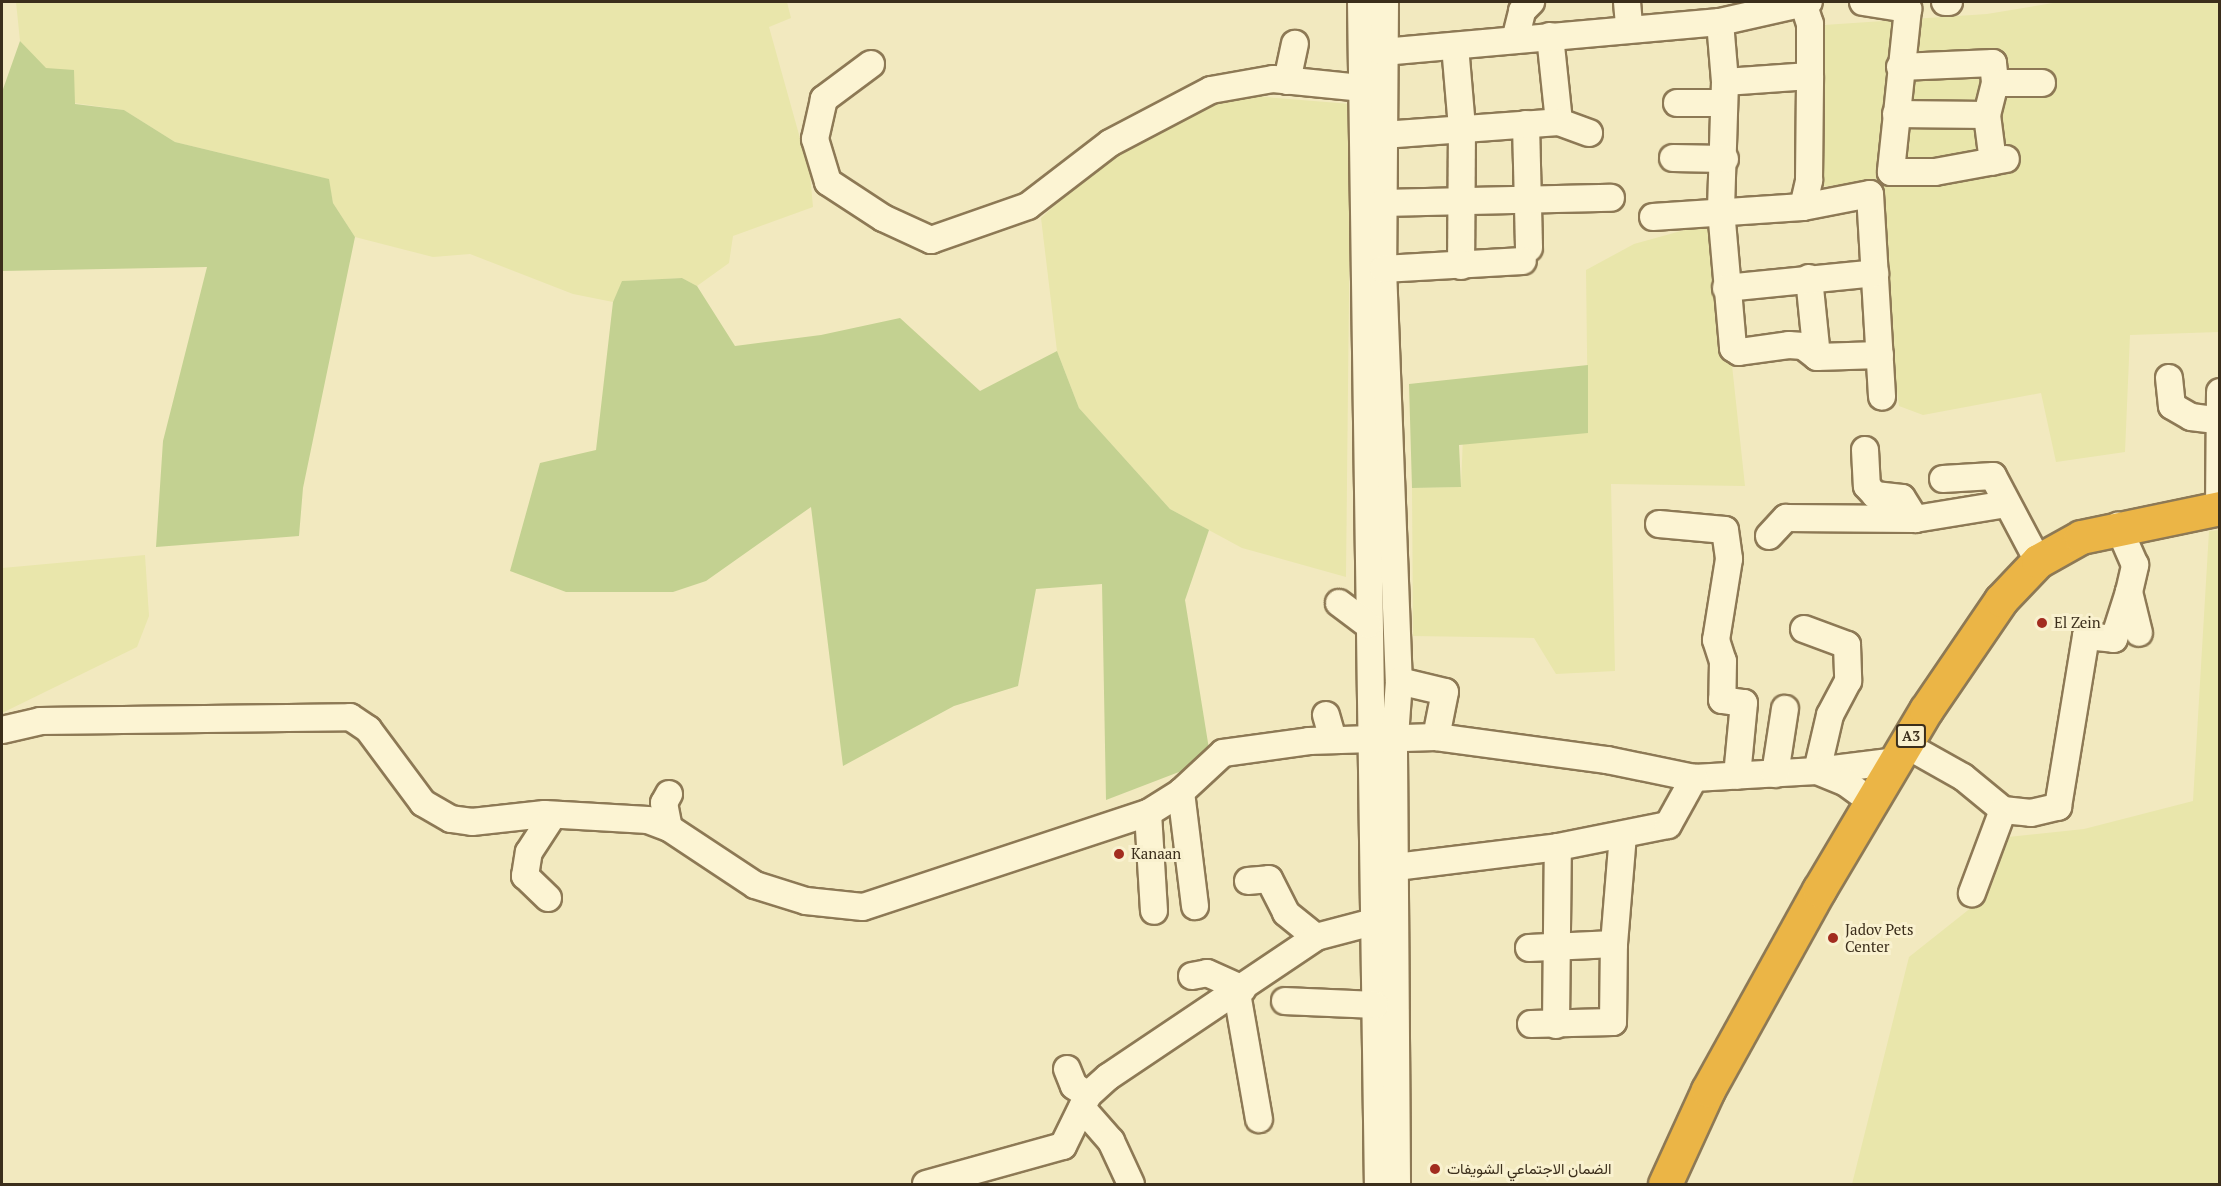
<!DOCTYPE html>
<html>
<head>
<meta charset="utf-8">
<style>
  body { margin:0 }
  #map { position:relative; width:2221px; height:1186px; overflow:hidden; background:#f2e9bf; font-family:"PT Serif",Vazirmatn,serif }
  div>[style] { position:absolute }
  .farmland>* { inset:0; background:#e9e6ab }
  .green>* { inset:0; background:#c3d191 }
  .roads { filter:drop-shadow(2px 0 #8d7955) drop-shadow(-2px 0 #8d7955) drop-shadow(0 2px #8d7955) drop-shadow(0 -2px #8d7955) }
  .minor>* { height:26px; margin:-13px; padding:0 13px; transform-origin:13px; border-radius:13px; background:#fcf4d3 }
  .highway>* { height:33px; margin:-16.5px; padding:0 16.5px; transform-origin:16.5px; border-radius:16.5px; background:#ebb546 }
  .dots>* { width:16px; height:16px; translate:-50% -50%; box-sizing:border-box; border:3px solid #f9f1cf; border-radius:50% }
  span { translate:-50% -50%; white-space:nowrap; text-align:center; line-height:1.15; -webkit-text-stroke:6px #f9f1cf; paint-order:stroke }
  .shield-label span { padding:2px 4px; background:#f9f1cf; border:2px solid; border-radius:4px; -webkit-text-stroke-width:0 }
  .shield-label { font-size:14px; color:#3b2e1b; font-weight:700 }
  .poi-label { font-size:15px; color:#3b2e1b }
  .left { translate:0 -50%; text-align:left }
  .frame { position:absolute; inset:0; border:3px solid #3b2e1b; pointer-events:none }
</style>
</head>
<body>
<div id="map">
  <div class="farmland">
    <i style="clip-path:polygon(16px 2px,787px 2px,791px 18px,769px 27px,810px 174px,813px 207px,733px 236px,729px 263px,697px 286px,682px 278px,623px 281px,613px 302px,573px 294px,470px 254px,433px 257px,355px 237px,333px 203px,328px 179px,175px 142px,124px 110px,74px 103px,20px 41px)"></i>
    <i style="clip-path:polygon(2059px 2px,2219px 2px,2219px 332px,2130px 335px,2125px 452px,2056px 462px,2041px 393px,1923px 415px,1899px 406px,1878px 242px,1884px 180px,1818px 187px,1824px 25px,1987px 14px)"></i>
    <i style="clip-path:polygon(1240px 95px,1351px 104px,1346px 577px,1242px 548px,1170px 509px,1079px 408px,1057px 351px,1041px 218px,1113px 152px,1188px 108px)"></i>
    <i style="clip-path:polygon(1699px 226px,1717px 226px,1745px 486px,1611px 484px,1615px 671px,1556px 674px,1534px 638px,1413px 636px,1412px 488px,1461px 487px,1463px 436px,1588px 433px,1586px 270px,1634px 244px)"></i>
    <i style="clip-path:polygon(2219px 530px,2219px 1184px,1852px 1184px,1909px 957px,1972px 907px,1999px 838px,2084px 829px,2193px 801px,2209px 531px)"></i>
    <i style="clip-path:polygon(145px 555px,149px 616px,137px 647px,2px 713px,2px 568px)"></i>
  </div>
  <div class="green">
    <i style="clip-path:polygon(20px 41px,46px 68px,74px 70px,75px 104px,124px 110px,175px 142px,329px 179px,333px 203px,355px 237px,303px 488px,299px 536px,156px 547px,163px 441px,207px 267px,2px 271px,2px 92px)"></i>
    <i style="clip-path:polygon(682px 278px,697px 286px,735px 346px,821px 335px,900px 318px,980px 391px,1057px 351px,1079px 408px,1170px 509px,1209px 530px,1185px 600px,1209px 749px,1205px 762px,1106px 800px,1102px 584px,1036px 589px,1018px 686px,954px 706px,843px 766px,811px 507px,706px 581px,673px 592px,566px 592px,510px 571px,540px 463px,596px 450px,613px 302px,622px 281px)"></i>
    <i style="clip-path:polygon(1588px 365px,1588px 433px,1459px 445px,1461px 487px,1412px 488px,1409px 384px)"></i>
  </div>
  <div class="roads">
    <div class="minor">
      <i style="left:1361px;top:2px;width:1182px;rotate:89.18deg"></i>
      <i style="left:1385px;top:2px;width:267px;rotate:90.4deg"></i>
      <i style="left:1383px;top:269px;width:412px;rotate:87.8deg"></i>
      <i style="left:1399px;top:681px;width:70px;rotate:94.1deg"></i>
      <i style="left:1394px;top:751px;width:433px;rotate:89.6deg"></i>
      <i style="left:1627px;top:2px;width:25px;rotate:85deg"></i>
      <i style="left:1863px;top:2px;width:46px;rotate:8.8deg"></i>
      <i style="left:1908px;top:9px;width:164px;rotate:96deg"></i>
      <i style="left:1891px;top:172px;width:44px"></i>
      <i style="left:1935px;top:172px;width:72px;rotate:-10.4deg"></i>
      <i style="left:1945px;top:2px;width:4px"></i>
      <i style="left:1720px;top:22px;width:60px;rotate:85.2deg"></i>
      <i style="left:1725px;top:82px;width:128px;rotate:91.8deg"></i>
      <i style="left:1721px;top:210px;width:139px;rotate:85deg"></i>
      <i style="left:1733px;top:348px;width:7px;rotate:34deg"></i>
      <i style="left:1739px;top:352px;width:50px;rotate:-8deg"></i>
      <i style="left:1789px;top:345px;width:14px;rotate:4deg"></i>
      <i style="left:1803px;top:346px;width:18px;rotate:38deg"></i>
      <i style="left:1817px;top:357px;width:63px;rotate:-1.8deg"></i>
      <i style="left:1550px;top:36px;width:86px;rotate:84deg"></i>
      <i style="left:1515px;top:40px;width:30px;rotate:-76deg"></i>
      <i style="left:1522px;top:11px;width:13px;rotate:-45deg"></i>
      <i style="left:1455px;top:46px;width:82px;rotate:85.1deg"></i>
      <i style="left:1462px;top:128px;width:138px;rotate:90.4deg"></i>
      <i style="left:1383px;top:52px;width:338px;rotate:-5.1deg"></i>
      <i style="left:1720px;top:22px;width:91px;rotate:-12.7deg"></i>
      <i style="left:871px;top:64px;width:59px;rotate:143.3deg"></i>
      <i style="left:824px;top:99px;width:41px;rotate:102.7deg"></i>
      <i style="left:815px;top:139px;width:45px;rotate:73.2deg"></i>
      <i style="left:828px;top:182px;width:66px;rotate:33.2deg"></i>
      <i style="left:883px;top:218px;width:53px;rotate:24.6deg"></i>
      <i style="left:931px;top:240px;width:103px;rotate:-19.3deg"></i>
      <i style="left:1028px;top:206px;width:103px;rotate:-37.5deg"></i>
      <i style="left:1110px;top:143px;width:114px;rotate:-27.7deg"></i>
      <i style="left:1211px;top:90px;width:63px;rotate:-10.1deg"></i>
      <i style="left:1273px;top:79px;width:88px;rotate:5.8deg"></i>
      <i style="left:1900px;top:67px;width:93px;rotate:-2.5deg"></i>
      <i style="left:1993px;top:63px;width:20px;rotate:84deg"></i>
      <i style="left:1995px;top:83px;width:47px"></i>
      <i style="left:1287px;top:81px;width:38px;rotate:-78deg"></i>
      <i style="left:1725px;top:82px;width:85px;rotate:-4deg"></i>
      <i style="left:1677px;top:103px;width:47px"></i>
      <i style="left:1896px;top:114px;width:91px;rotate:0.6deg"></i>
      <i style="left:1987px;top:115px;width:33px;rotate:-76deg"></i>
      <i style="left:1987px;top:115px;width:47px;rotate:82.7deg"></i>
      <i style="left:1526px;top:124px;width:124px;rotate:88.6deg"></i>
      <i style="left:1383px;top:135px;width:176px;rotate:-4.2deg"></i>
      <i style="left:1559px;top:122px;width:32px;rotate:20deg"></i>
      <i style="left:1673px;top:158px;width:52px;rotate:1.1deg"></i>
      <i style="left:1382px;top:203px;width:229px;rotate:-1.3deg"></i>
      <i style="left:1803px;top:207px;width:68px;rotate:-11deg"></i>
      <i style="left:1870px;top:194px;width:203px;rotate:86.6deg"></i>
      <i style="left:1653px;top:217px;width:150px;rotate:-3.8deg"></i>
      <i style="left:1803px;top:207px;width:28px;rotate:-77deg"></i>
      <i style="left:1809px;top:180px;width:104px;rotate:-89.4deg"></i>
      <i style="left:1810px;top:76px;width:52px;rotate:-90deg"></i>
      <i style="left:1810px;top:24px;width:20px;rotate:-108deg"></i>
      <i style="left:1383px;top:269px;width:140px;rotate:-3.3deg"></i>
      <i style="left:1809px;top:278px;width:79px;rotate:84.2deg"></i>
      <i style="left:1726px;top:288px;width:150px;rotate:-5.7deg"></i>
      <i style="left:2169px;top:378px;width:28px;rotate:84deg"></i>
      <i style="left:2172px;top:406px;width:22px;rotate:30deg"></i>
      <i style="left:2191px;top:417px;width:25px;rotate:7deg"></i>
      <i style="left:1865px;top:450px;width:36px;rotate:87deg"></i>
      <i style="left:1867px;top:486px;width:12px;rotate:48deg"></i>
      <i style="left:1875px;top:495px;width:27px;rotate:6deg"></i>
      <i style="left:1902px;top:498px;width:25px;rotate:58deg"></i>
      <i style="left:1915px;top:519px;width:93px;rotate:-9.3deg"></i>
      <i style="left:1943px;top:479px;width:50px;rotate:-3.4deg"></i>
      <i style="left:1993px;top:476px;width:96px;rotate:62.1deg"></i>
      <i style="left:2219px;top:508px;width:116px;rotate:-89.5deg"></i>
      <i style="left:1659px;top:524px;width:66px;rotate:5.2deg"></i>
      <i style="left:1725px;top:530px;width:29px;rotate:82deg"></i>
      <i style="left:1729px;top:559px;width:82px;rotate:99.1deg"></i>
      <i style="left:1716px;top:640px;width:22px;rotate:72deg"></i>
      <i style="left:1723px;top:661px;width:39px;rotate:91deg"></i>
      <i style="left:1722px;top:700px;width:22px;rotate:8deg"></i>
      <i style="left:1744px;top:703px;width:73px;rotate:95.5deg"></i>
      <i style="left:1769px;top:536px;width:25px;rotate:-47deg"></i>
      <i style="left:1786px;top:518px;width:129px;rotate:0.4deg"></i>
      <i style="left:2129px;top:592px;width:42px;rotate:76.3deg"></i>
      <i style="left:1339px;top:603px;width:36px;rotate:37deg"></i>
      <i style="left:1804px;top:629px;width:46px;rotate:20.4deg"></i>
      <i style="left:1847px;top:645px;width:36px;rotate:88deg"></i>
      <i style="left:1848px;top:681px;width:38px;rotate:118deg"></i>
      <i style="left:1830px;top:715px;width:57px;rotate:103.1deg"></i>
      <i style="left:1817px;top:771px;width:81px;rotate:-7.1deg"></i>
      <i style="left:1399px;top:681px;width:47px;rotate:13.4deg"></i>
      <i style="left:1445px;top:692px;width:46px;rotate:101.3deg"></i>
      <i style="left:1326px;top:715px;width:26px;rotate:74deg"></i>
      <i style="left:2px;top:730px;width:39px;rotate:-13deg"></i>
      <i style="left:40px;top:721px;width:310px;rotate:-0.7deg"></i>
      <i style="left:350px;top:717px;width:22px;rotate:34deg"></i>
      <i style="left:368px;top:729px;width:92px;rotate:53.4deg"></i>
      <i style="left:423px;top:803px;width:32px;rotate:30deg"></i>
      <i style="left:451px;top:819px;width:21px;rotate:8deg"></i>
      <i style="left:472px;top:822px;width:73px;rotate:-6.3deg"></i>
      <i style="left:545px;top:814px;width:103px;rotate:3.3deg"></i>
      <i style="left:648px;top:820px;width:22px;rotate:21deg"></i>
      <i style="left:669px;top:828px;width:103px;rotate:33.5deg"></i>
      <i style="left:755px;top:885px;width:53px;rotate:17.4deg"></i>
      <i style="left:806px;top:901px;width:57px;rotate:6deg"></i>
      <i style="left:863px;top:907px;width:300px;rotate:-18.3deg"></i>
      <i style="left:1148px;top:813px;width:39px;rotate:-32deg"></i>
      <i style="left:1181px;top:792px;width:57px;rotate:-42.9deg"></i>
      <i style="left:1223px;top:753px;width:87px;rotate:-7.9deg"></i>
      <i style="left:1309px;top:741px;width:127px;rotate:-1.8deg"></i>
      <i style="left:1436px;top:737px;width:173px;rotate:7.7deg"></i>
      <i style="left:1607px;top:760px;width:89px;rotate:11.7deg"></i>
      <i style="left:1694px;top:778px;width:123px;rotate:-3.3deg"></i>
      <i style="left:1817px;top:771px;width:31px;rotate:22deg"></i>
      <i style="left:1846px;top:783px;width:31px;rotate:36deg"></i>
      <i style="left:1906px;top:745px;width:65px;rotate:29.3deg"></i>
      <i style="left:1963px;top:777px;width:52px;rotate:39.5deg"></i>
      <i style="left:2003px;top:810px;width:89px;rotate:110.5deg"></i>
      <i style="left:1775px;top:774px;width:66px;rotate:-81.3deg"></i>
      <i style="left:1181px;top:792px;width:115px;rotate:83deg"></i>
      <i style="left:669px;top:794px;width:10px;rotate:119deg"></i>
      <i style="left:664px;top:803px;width:25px;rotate:79deg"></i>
      <i style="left:2003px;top:810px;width:28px;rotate:6deg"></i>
      <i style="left:2031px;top:813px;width:28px;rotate:-13deg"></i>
      <i style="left:2058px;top:807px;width:173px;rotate:-80.7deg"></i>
      <i style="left:2086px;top:636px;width:28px;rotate:6deg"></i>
      <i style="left:2114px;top:639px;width:49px;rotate:-72.3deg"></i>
      <i style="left:2129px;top:592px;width:28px;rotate:-77deg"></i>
      <i style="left:2135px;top:565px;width:43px;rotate:-113.6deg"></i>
      <i style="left:1148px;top:813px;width:98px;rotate:86.5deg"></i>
      <i style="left:1396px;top:867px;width:163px;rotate:-7deg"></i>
      <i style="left:1558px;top:847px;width:112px;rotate:-11.3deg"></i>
      <i style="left:1668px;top:825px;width:54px;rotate:-61deg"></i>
      <i style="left:1248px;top:881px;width:21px;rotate:-5deg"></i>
      <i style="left:1269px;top:879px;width:38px;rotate:63deg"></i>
      <i style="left:1286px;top:913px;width:38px;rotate:39deg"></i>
      <i style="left:548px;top:898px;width:32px;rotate:-136deg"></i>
      <i style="left:525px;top:876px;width:24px;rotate:-81deg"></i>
      <i style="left:529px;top:852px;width:44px;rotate:-57deg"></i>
      <i style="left:1529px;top:948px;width:85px;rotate:-2.7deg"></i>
      <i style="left:1614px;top:944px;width:109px;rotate:-85.3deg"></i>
      <i style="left:1192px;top:976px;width:15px;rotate:-11deg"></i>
      <i style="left:1207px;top:973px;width:39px;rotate:24deg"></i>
      <i style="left:1237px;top:993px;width:128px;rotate:80.1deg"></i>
      <i style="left:1285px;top:1001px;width:90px;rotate:2.5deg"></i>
      <i style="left:1531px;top:1024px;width:82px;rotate:-1.4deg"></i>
      <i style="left:1613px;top:1022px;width:78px;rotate:-89.3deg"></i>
      <i style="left:1556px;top:1025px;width:178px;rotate:-89.4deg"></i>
      <i style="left:1067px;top:1069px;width:18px;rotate:68deg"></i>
      <i style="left:1074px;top:1086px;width:17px;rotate:33deg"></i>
      <i style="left:1082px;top:1108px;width:44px;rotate:48.7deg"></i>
      <i style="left:1111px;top:1141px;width:47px;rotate:65.1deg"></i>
      <i style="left:926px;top:1184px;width:142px;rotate:-15.5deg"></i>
      <i style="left:1063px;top:1146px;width:57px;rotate:-63.9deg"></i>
      <i style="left:1088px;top:1095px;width:27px;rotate:-42deg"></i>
      <i style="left:1108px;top:1077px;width:251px;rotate:-33.9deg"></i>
      <i style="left:1316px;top:937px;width:59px;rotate:-14.7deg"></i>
    </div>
    <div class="highway">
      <i style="left:1665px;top:1184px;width:103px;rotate:-65.4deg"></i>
      <i style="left:1708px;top:1090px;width:229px;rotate:-61deg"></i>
      <i style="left:1819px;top:890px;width:209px;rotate:-59.3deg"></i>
      <i style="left:1926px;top:710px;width:133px;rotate:-55.7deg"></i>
      <i style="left:2001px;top:600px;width:54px;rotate:-46.5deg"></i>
      <i style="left:2038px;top:561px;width:49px;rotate:-29.2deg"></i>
      <i style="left:2081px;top:537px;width:142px;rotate:-11.8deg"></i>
    </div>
  </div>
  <div class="dots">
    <i style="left:2042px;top:623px;background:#a22c1f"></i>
    <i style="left:1119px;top:854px;background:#a22c1f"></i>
    <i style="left:1833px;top:938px;background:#a22c1f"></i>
    <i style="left:1435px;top:1169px;background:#a22c1f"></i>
  </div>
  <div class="shield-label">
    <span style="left:1911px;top:736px">A3</span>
  </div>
  <div class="poi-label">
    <span class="left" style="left:2054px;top:623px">El Zein</span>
    <span class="left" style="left:1131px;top:854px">Kanaan</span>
    <span class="left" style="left:1845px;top:938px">Jadov Pets<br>Center</span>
    <span class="left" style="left:1447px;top:1169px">الضمان الاجتماعي الشويفات</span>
  </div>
  <div class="frame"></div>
</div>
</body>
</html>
